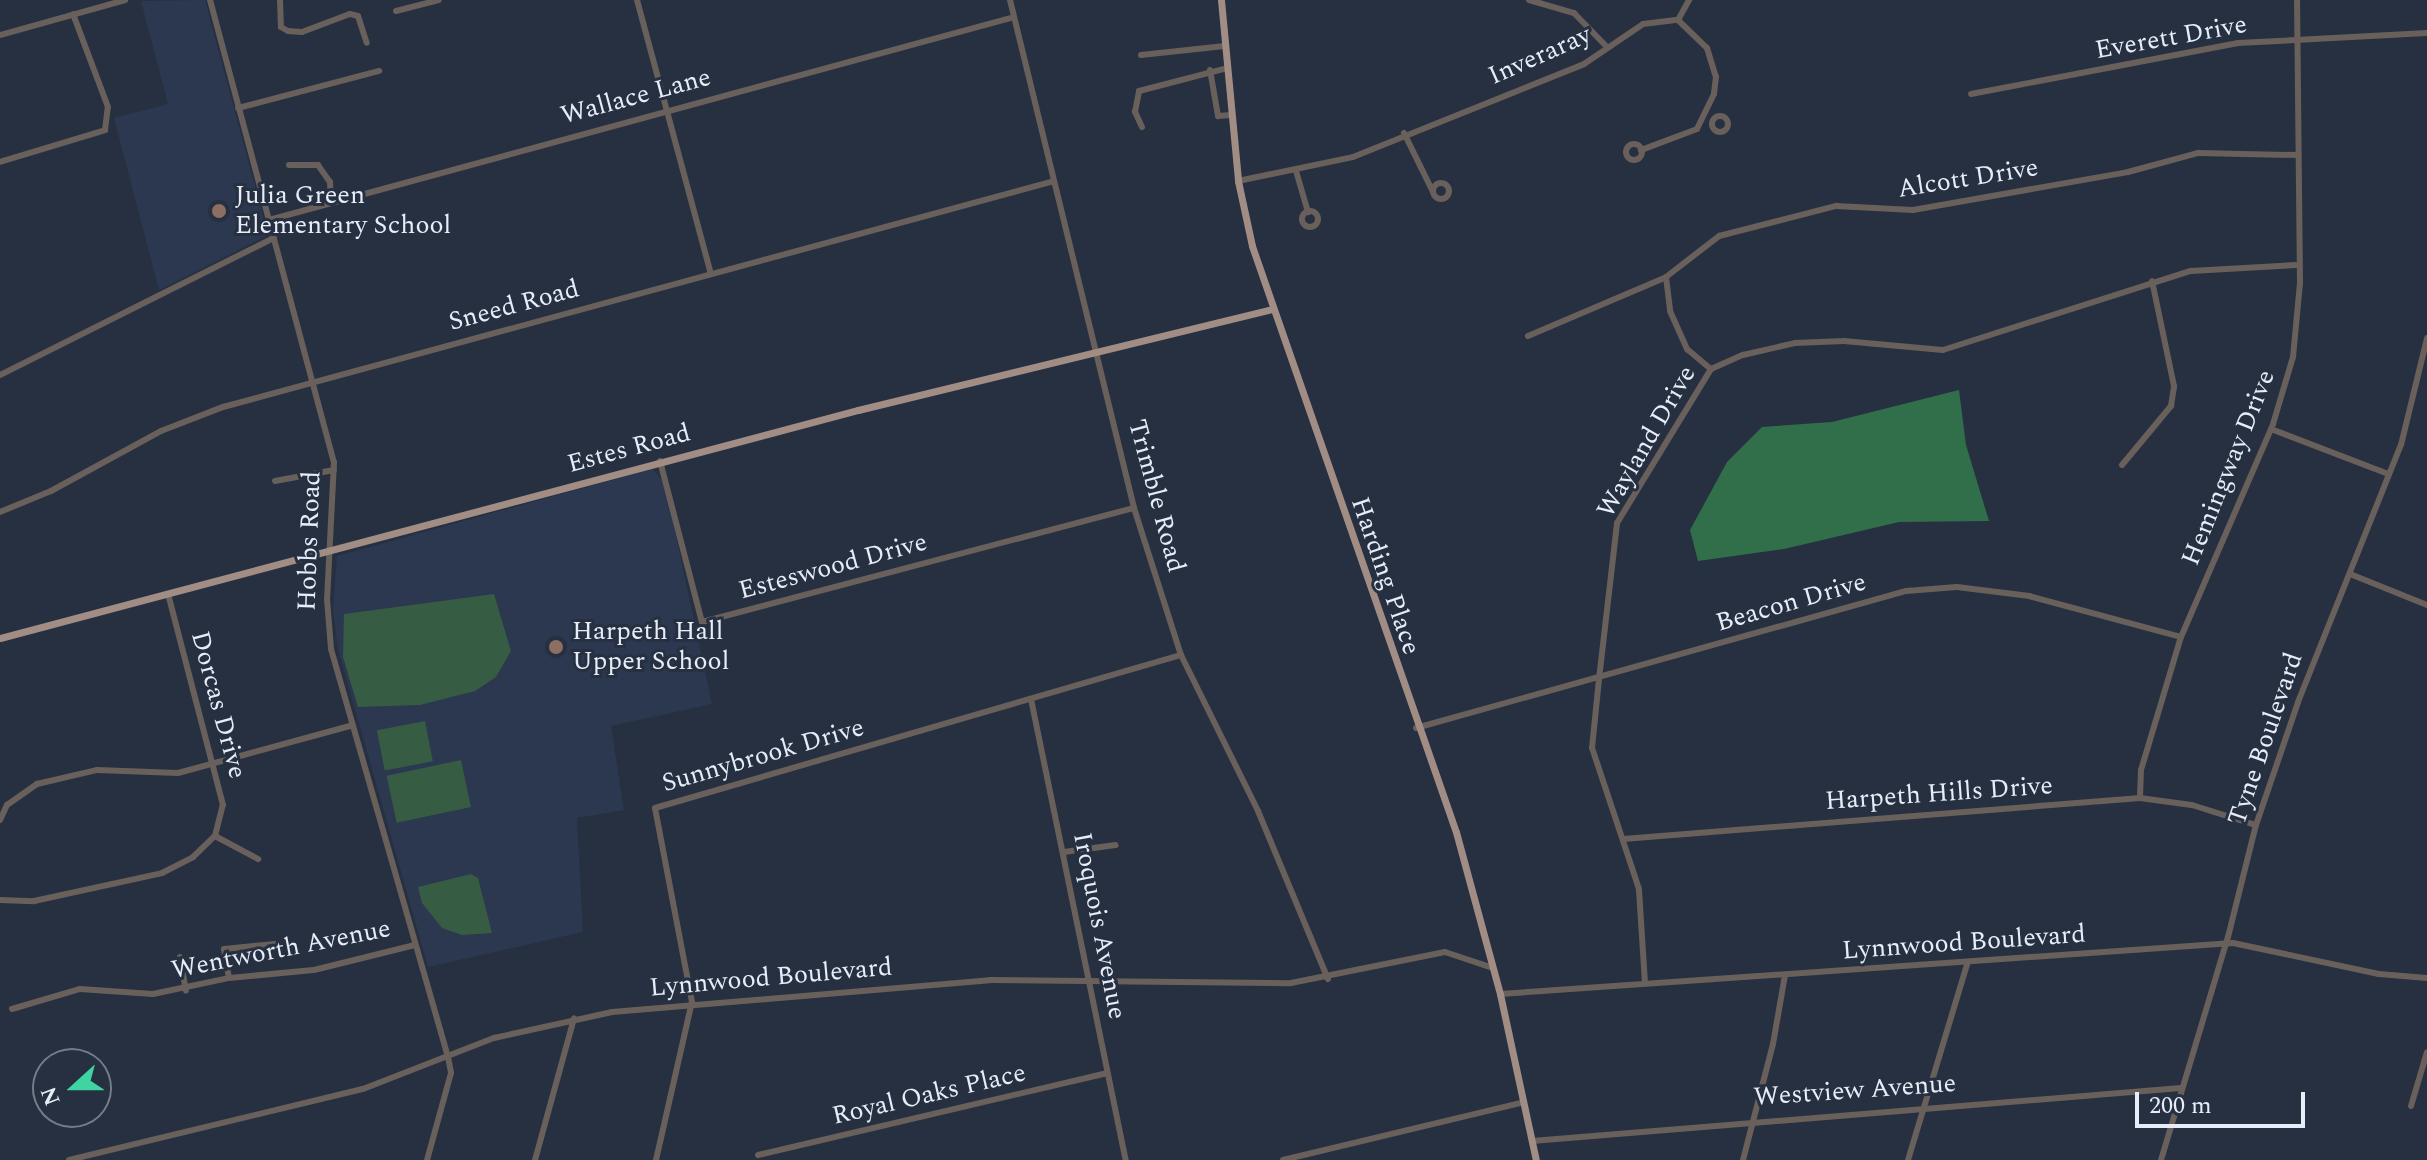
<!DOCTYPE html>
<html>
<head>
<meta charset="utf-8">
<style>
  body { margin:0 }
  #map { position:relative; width:2427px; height:1160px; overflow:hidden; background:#263041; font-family:Spectral,serif }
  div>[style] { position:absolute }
  .built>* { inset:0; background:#2b384f }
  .green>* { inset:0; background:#365c44; transform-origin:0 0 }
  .forest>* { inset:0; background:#316e4a }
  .minor>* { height:6px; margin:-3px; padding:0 3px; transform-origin:3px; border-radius:3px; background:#695f5b }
  .minor>.ring { margin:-3px; padding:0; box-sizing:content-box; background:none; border:6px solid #695f5b; border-radius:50% }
  .major>* { height:7px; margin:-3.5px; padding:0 3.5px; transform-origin:3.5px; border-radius:3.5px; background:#a28d84 }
  .dots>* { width:22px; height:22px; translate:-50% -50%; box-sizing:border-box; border:4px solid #263041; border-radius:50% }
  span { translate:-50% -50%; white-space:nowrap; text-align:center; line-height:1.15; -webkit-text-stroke:6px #263041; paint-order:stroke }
  .street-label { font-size:26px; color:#e6edf8 }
  .poi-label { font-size:26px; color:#e6edf8 }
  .left { translate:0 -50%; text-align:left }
  .north { position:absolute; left:32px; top:1048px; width:80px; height:80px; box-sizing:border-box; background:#263041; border:2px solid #737c8a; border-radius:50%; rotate:249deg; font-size:22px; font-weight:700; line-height:32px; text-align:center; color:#e6edf8 }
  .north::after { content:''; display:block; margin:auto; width:28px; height:36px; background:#3fd4a2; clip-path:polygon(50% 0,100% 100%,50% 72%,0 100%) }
  .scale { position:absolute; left:2135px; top:1092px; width:170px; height:36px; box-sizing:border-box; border:4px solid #e6edf8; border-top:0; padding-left:10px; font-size:24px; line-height:28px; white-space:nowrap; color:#e6edf8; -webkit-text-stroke:6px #263041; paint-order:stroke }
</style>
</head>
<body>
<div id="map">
  <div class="built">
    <i style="clip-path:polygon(205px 0,268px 235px,159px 290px,114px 118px,168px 104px,141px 1px)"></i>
    <i style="clip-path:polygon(652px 469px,662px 480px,670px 508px,712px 704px,611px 726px,624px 810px,577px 818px,583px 932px,428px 967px,338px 649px,333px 610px,337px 556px)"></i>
  </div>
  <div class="green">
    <i style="clip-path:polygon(494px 594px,511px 651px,496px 677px,475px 691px,420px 705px,358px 707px,343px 657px,344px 614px)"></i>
    <i style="left:425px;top:721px;width:41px;height:49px;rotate:79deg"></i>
    <i style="left:461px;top:760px;width:48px;height:76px;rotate:78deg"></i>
    <i style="clip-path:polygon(471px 874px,478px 878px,492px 933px,462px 935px,442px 928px,422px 903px,418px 887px)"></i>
  </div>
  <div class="forest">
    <i style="clip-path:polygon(1959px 390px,1966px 445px,1989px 521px,1899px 522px,1784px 549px,1698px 561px,1690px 530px,1727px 462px,1762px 427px,1832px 422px)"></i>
  </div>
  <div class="minor">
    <i style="left:210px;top:0;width:478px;rotate:75deg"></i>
    <i style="left:334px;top:462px;width:137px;rotate:92.9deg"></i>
    <i style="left:327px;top:599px;width:50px;rotate:85.4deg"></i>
    <i style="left:331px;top:649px;width:424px;rotate:74deg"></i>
    <i style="left:448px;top:1057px;width:16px;rotate:79deg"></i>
    <i style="left:451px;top:1073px;width:90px;rotate:105.4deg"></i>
    <i style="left:280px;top:0;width:27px;rotate:88deg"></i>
    <i style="left:281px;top:27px;width:8px;rotate:30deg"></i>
    <i style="left:288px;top:31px;width:14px;rotate:4deg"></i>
    <i style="left:302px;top:32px;width:51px;rotate:-20.6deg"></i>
    <i style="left:350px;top:14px;width:8px;rotate:14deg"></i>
    <i style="left:358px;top:16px;width:28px;rotate:72deg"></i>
    <i style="left:637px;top:0;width:284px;rotate:74.9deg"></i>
    <i style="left:1010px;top:0;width:523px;rotate:76.28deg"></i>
    <i style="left:1134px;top:508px;width:154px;rotate:72.3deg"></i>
    <i style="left:1181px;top:655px;width:174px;rotate:63.7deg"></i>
    <i style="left:1258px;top:811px;width:182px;rotate:67.4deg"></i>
    <i style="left:1529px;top:0;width:47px;rotate:16.1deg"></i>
    <i style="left:1574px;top:13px;width:47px;rotate:45.9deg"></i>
    <i style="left:396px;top:11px;width:44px;rotate:-14.3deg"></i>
    <i style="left:1678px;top:20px;width:23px;rotate:-61deg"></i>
    <i style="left:0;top:35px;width:130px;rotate:-15.6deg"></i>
    <i style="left:1141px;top:55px;width:84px;rotate:-6.1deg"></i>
    <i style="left:1210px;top:70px;width:47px;rotate:80.1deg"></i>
    <i style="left:1218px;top:116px;width:13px;rotate:-4deg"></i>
    <i style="left:1971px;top:94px;width:272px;rotate:-10.8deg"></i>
    <i style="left:2238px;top:43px;width:189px;rotate:-3deg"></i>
    <i style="left:238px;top:108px;width:146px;rotate:-14.7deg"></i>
    <i class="ring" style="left:1712px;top:116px;width:10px;height:10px"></i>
    <i style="left:1142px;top:127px;width:17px;rotate:-115deg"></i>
    <i style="left:1135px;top:112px;width:21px;rotate:-79deg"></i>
    <i style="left:1139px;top:91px;width:91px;rotate:-14.6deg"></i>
    <i style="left:1404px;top:133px;width:66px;rotate:63.8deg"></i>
    <i class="ring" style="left:1626px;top:144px;width:10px;height:10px"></i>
    <i style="left:0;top:162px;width:110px;rotate:-16.9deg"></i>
    <i style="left:105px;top:130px;width:23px;rotate:-83deg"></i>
    <i style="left:108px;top:107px;width:99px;rotate:-110.6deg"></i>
    <i style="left:289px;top:165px;width:29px"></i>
    <i style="left:318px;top:165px;width:21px;rotate:55deg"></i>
    <i style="left:330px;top:182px;width:20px;rotate:87deg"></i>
    <i style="left:1296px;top:171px;width:43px;rotate:73.7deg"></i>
    <i style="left:1238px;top:181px;width:117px;rotate:-11.8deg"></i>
    <i style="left:1353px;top:157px;width:249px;rotate:-21.9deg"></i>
    <i style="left:1584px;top:64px;width:71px;rotate:-34.1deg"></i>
    <i style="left:1643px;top:24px;width:35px;rotate:-7deg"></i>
    <i style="left:1678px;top:20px;width:40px;rotate:44deg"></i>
    <i style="left:1707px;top:48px;width:30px;rotate:73deg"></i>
    <i style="left:1716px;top:77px;width:17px;rotate:97deg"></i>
    <i style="left:1714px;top:94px;width:39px;rotate:116deg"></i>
    <i style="left:1697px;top:129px;width:60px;rotate:159.4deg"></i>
    <i class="ring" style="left:1433px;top:183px;width:10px;height:10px"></i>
    <i class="ring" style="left:1302px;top:211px;width:10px;height:10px"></i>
    <i style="left:269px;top:220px;width:772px;rotate:-15.24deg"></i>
    <i style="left:1666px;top:277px;width:34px;rotate:83deg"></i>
    <i style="left:1670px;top:311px;width:42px;rotate:65.9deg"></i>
    <i style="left:1687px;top:349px;width:31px;rotate:40deg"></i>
    <i style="left:1528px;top:336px;width:150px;rotate:-23.1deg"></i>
    <i style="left:1666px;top:277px;width:67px;rotate:-37.7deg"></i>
    <i style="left:1719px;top:236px;width:121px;rotate:-14.4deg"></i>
    <i style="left:1836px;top:206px;width:77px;rotate:3deg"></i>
    <i style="left:1913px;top:210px;width:218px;rotate:-10deg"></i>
    <i style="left:2128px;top:172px;width:73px;rotate:-15.2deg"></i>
    <i style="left:2198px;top:153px;width:99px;rotate:1.2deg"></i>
    <i style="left:0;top:375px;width:306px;rotate:-26.6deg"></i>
    <i style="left:2271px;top:429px;width:125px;rotate:21deg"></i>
    <i style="left:660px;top:461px;width:166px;rotate:75.4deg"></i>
    <i style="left:702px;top:622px;width:447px;rotate:-14.8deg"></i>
    <i style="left:2122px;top:465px;width:77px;rotate:-50.3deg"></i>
    <i style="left:2171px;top:406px;width:20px;rotate:-81deg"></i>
    <i style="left:2174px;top:386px;width:107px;rotate:-101.8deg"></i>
    <i style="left:275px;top:481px;width:60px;rotate:-10.6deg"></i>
    <i style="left:0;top:512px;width:55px;rotate:-22.4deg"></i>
    <i style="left:51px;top:491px;width:125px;rotate:-28.6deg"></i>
    <i style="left:161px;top:431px;width:66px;rotate:-21.2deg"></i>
    <i style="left:223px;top:407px;width:861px;rotate:-15.21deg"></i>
    <i style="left:2350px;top:574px;width:83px;rotate:21.9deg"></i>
    <i style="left:1031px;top:699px;width:471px;rotate:78.4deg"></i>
    <i style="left:1416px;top:728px;width:509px;rotate:-15.62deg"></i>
    <i style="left:1906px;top:591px;width:51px;rotate:-4.5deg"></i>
    <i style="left:1957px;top:587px;width:73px;rotate:7.1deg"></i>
    <i style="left:2029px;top:596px;width:157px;rotate:15.1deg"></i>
    <i style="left:2140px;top:798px;width:28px;rotate:-88deg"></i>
    <i style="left:2141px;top:770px;width:139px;rotate:-73.3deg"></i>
    <i style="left:2181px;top:637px;width:232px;rotate:-66.6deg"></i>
    <i style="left:2273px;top:424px;width:70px;rotate:-73.4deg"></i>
    <i style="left:2293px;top:357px;width:74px;rotate:-84.6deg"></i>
    <i style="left:2300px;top:283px;width:283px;rotate:-90.6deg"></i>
    <i style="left:0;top:820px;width:17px;rotate:-65deg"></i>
    <i style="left:7px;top:805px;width:37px;rotate:-35deg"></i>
    <i style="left:37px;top:784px;width:62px;rotate:-13.1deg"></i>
    <i style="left:97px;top:770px;width:81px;rotate:2.1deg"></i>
    <i style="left:178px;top:773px;width:181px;rotate:-15.3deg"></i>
    <i style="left:215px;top:836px;width:49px;rotate:28.1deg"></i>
    <i style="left:1623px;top:839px;width:519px;rotate:-4.53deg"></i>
    <i style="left:2140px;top:798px;width:52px;rotate:7.7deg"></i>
    <i style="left:2192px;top:805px;width:67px;rotate:17.4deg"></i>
    <i style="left:1064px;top:852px;width:52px;rotate:-7.7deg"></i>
    <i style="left:0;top:900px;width:34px;rotate:2deg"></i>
    <i style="left:34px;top:901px;width:131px;rotate:-12.3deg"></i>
    <i style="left:162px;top:873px;width:35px;rotate:-27deg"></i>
    <i style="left:193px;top:857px;width:30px;rotate:-44deg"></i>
    <i style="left:215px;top:836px;width:32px;rotate:-76deg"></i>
    <i style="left:223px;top:805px;width:218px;rotate:-104.6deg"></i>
    <i style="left:180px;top:957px;width:34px;rotate:80deg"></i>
    <i style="left:229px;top:978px;width:29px;rotate:-100deg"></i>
    <i style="left:224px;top:949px;width:51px;rotate:-5.6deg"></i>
    <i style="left:1645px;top:983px;width:94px;rotate:-93.7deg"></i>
    <i style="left:1639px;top:889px;width:149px;rotate:-108.4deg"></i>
    <i style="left:1592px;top:748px;width:69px;rotate:-84.2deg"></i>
    <i style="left:1599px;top:679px;width:157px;rotate:-83.4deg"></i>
    <i style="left:1617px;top:523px;width:180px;rotate:-58.6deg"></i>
    <i style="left:1711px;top:369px;width:35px;rotate:-24deg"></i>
    <i style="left:1743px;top:355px;width:53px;rotate:-13deg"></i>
    <i style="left:1795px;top:343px;width:49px;rotate:-2.3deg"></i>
    <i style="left:1844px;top:341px;width:99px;rotate:5.2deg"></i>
    <i style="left:1943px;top:350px;width:260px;rotate:-17.7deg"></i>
    <i style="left:2191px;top:271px;width:105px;rotate:-3.3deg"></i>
    <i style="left:1500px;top:994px;width:735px;rotate:-3.98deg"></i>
    <i style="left:2233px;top:943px;width:149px;rotate:12deg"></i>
    <i style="left:2379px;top:974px;width:48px;rotate:4.8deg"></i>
    <i style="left:12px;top:1009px;width:71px;rotate:-16.4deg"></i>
    <i style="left:80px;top:989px;width:73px;rotate:3.9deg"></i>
    <i style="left:153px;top:994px;width:78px;rotate:-11.9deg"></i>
    <i style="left:229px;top:978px;width:85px;rotate:-5.4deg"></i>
    <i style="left:314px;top:970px;width:104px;rotate:-13.9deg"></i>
    <i style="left:2411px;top:1106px;width:56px;rotate:-73.5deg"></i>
    <i style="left:1532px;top:1141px;width:651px;rotate:-4.67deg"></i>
    <i style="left:758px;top:1155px;width:359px;rotate:-13.2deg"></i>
    <i style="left:69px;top:1160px;width:302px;rotate:-13.6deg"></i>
    <i style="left:363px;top:1089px;width:141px;rotate:-21.3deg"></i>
    <i style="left:494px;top:1038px;width:121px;rotate:-12.4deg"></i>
    <i style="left:612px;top:1012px;width:379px;rotate:-4.8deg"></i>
    <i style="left:990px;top:980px;width:301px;rotate:0.6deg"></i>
    <i style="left:1291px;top:983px;width:157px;rotate:-11.4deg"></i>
    <i style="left:1445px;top:952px;width:47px;rotate:18.4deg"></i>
    <i style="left:535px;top:1160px;width:147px;rotate:-74.6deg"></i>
    <i style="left:656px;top:1160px;width:162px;rotate:-77.2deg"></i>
    <i style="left:692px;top:1002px;width:197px;rotate:-100.8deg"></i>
    <i style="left:655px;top:808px;width:548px;rotate:-16.22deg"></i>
    <i style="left:1283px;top:1160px;width:248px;rotate:-13.5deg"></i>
    <i style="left:1743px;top:1160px;width:120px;rotate:-75.5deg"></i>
    <i style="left:1773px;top:1044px;width:70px;rotate:-80.1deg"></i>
    <i style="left:1908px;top:1160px;width:205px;rotate:-73.2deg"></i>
    <i style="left:2161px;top:1160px;width:233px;rotate:-73.3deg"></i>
    <i style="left:2228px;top:937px;width:115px;rotate:-76deg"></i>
    <i style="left:2256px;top:825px;width:130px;rotate:-71.1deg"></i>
    <i style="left:2298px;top:702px;width:277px;rotate:-68.2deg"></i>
    <i style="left:2401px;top:445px;width:110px;rotate:-76.3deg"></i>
  </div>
  <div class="major">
    <i style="left:1221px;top:0;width:182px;rotate:84.6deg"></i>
    <i style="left:1238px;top:181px;width:66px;rotate:77.8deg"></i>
    <i style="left:1252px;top:246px;width:620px;rotate:70.81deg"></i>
    <i style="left:1456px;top:832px;width:168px;rotate:74.8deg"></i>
    <i style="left:1500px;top:994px;width:170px;rotate:77.8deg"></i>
    <i style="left:0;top:638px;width:888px;rotate:-14.88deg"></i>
    <i style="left:858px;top:410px;width:425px;rotate:-13.7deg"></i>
  </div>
  <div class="dots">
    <i style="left:219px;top:211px;background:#8d6e63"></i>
    <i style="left:556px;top:647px;background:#8d6e63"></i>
  </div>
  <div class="street-label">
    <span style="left:2171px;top:38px;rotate:-10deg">Everett Drive</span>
    <span style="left:1540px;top:56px;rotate:-24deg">Inveraray</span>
    <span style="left:636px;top:97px;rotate:-15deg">Wallace Lane</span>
    <span style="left:1968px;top:179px;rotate:-9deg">Alcott Drive</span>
    <span style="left:514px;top:306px;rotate:-15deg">Sneed Road</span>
    <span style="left:1647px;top:442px;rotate:-60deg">Wayland Drive</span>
    <span style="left:629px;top:449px;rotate:-15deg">Estes Road</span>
    <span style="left:2229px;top:468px;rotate:-68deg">Hemingway Drive</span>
    <span style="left:1156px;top:496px;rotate:75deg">Trimble Road</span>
    <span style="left:310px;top:541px;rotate:-88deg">Hobbs Road</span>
    <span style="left:833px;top:567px;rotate:-15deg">Esteswood Drive</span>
    <span style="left:1385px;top:576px;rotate:71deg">Harding Place</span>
    <span style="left:1791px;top:603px;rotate:-16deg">Beacon Drive</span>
    <span style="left:218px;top:705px;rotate:75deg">Dorcas Drive</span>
    <span style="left:2266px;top:739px;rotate:-71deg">Tyne Boulevard</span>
    <span style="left:763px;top:756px;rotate:-16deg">Sunnybrook Drive</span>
    <span style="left:1939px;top:794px;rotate:-4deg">Harpeth Hills Drive</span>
    <span style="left:1099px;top:926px;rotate:79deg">Iroquois Avenue</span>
    <span style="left:1964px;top:943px;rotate:-4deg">Lynnwood Boulevard</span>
    <span style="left:281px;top:950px;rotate:-11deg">Wentworth Avenue</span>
    <span style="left:771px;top:978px;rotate:-5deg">Lynnwood Boulevard</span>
    <span style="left:1855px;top:1091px;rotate:-4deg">Westview Avenue</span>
    <span style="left:929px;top:1095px;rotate:-13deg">Royal Oaks Place</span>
  </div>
  <div class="poi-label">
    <span class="left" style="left:235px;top:211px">Julia Green<br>Elementary School</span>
    <span class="left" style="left:572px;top:647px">Harpeth Hall<br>Upper School</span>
  </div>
  <div class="north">N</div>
  <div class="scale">200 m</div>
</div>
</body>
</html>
